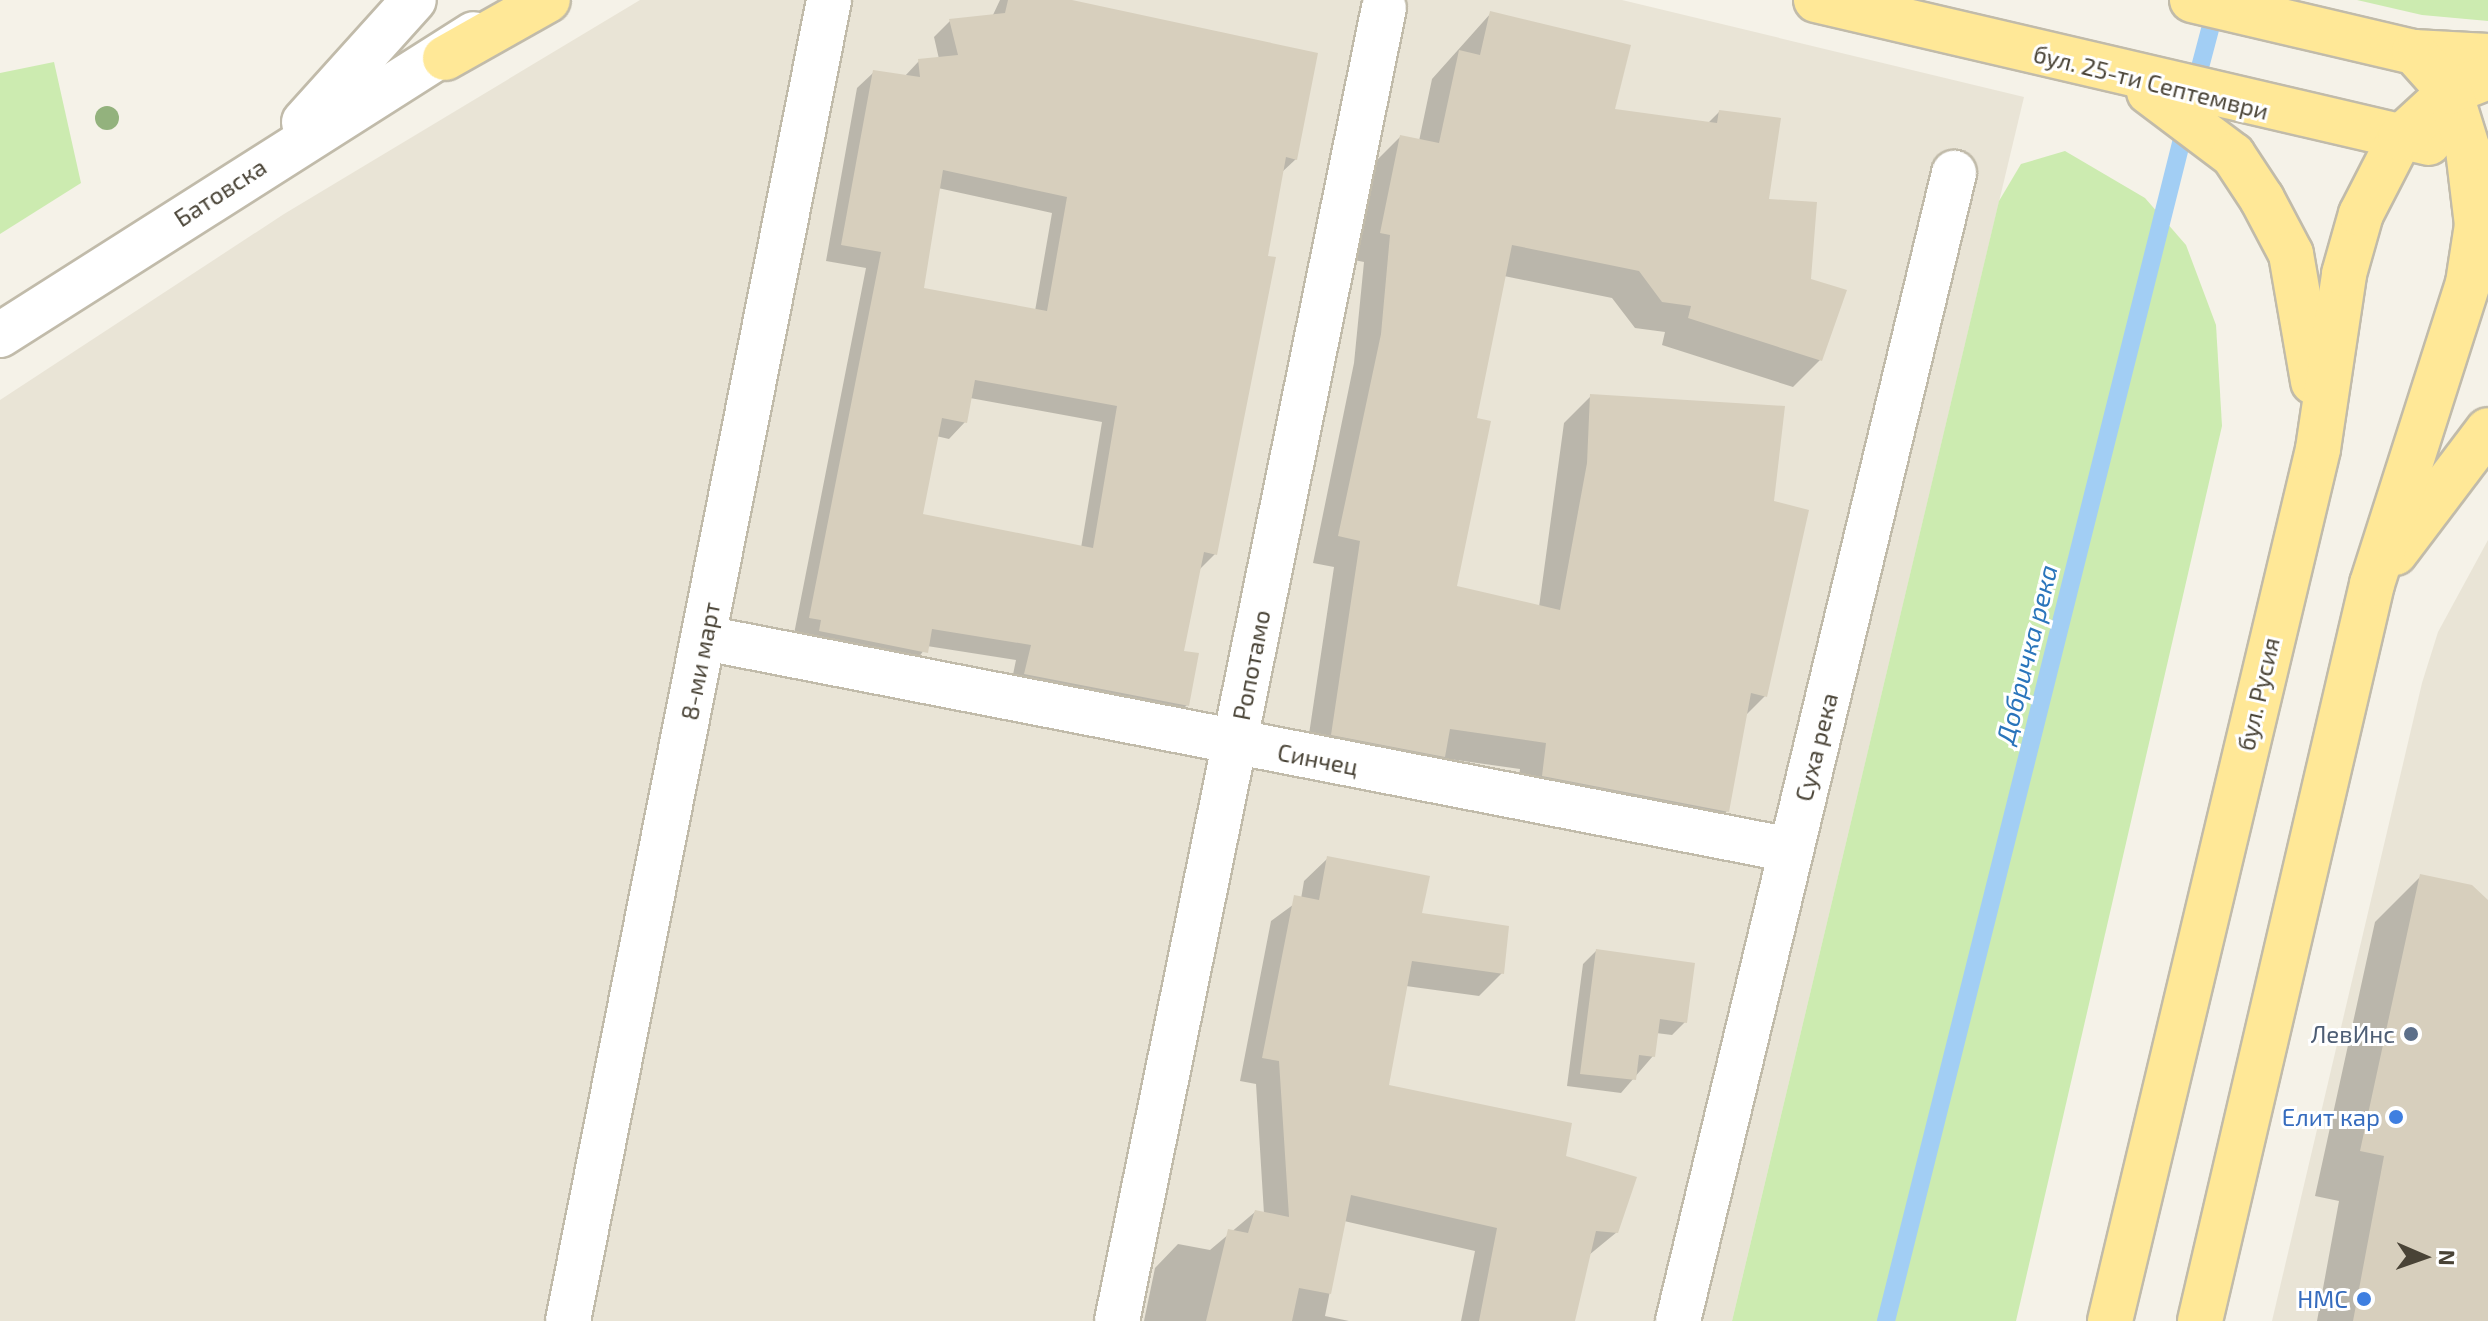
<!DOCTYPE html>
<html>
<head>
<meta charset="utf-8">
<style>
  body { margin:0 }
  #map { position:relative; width:2488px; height:1321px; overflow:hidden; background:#f5f2e8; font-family:"Exo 2",sans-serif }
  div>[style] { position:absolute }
  .residential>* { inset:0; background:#e9e4d6 }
  .green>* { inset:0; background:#ccebb0 }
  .shadow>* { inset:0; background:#0003 }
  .stream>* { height:18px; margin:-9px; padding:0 9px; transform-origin:9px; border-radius:9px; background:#a2cef4 }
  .building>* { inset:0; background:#d7cfbd }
  .roads { filter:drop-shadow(2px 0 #c1bbaa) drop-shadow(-2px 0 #c1bbaa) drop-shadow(0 2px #c1bbaa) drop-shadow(0 -2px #c1bbaa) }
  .minor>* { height:44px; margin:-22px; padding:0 22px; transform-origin:22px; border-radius:22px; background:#fff }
  .major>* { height:44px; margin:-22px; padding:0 22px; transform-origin:22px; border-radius:22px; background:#ffe897 }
  .trees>* { width:24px; height:24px; margin:-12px; border-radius:50%; background:#93b27d }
  .dots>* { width:22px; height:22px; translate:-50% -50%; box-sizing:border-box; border:4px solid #fff; border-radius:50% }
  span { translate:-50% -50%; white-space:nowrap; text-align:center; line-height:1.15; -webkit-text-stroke:6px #fff; paint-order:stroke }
  .street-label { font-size:24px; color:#494336 }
  .service-label { font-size:24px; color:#4e5e75 }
  .right { translate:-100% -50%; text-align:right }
  .shop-label { font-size:24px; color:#366cbe }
  .water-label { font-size:26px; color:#2a75bb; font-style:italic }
  .north { position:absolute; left:2384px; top:1217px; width:80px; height:80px; -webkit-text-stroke:6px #fff; paint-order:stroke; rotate:92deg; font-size:22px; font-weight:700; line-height:32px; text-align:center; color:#494336 }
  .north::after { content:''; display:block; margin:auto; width:28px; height:36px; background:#494336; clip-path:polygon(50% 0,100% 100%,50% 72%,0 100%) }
</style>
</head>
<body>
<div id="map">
  <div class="residential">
    <i style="clip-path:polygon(640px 0,1622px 0,2024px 97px,1732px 1321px,0 1321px,0 400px,284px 214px)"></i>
    <i style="clip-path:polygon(2488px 540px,2488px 1321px,2272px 1321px,2422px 683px,2438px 632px)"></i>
  </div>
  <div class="green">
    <i style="clip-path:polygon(2357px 0,2488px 0,2488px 21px,2422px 15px)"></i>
    <i style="clip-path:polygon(54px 62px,81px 183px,0 234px,0 73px)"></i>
    <i style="clip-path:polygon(2065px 151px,2145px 198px,2186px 245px,2216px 325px,2222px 426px,2016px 1321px,1732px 1321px,1999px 201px,2021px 164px)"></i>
  </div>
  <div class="shadow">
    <i style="clip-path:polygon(evenodd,1000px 0,1064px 0,1296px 159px,1281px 173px,1215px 554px,1198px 571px,1181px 652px,1187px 705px,1171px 721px,1010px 689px,1016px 660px,927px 646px,910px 669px,794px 634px,866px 268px,826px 261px,857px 88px,874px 72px,904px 77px,919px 61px,939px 59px,934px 37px,950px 21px,992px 17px,1000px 0,938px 188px,1052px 213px,1035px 311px,922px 289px,938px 188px,1000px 0,970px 398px,1102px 422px,1081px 548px,920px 516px,936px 436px,949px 439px,965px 422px,970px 398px)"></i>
    <i style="clip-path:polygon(1491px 13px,1613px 110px,1708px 123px,1719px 112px,1809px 281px,1820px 360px,1793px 387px,1662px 345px,1665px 332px,1635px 328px,1612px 298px,1504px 276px,1475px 419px,1455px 587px,1539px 607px,1564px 423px,1591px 396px,1772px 503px,1765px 696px,1745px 716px,1727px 811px,1700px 838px,1516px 803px,1520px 769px,1442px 758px,1416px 783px,1305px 761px,1334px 567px,1313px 563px,1354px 363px,1364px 262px,1354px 260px,1373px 164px,1400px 137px,1419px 141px,1432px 79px)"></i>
    <i style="clip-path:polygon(1328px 858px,1502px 973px,1479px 996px,1406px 986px,1387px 1086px,1563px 1158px,1617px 1232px,1589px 1255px,1574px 1321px,1461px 1321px,1475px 1251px,1344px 1221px,1325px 1316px,1349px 1321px,1144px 1321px,1155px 1268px,1178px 1244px,1210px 1250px,1255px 1212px,1264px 1214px,1256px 1084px,1240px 1081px,1271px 921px,1301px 899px,1304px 881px)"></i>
    <i style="clip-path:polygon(2421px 876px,2488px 903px,2488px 1321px,2317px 1321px,2339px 1201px,2315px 1196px,2375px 922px)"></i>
    <i style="clip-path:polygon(1596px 951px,1685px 1022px,1672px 1035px,1656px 1033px,1653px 1056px,1621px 1093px,1567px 1086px,1583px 964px)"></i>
  </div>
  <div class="stream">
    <i style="left:2194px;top:90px;width:90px;rotate:-75.2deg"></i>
    <i style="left:1886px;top:1321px;width:1235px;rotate:-75.94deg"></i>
  </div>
  <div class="building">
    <i style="clip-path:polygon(evenodd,1008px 0,1072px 0,1318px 53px,1297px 160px,1286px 157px,1268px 256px,1276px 257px,1217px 555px,1204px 552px,1184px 651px,1199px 653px,1189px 706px,1024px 674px,1031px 645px,932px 629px,928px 653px,819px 631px,821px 620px,809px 618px,881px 252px,841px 245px,873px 70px,920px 77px,918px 59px,958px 55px,949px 19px,1005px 13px,1008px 0,943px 170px,1067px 197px,1047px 311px,924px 288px,943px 170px,1008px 0,975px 380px,1117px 406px,1093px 548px,923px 514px,942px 418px,967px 423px,975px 380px)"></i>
    <i style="clip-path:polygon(1490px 11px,1631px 45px,1615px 109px,1717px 123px,1719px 110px,1781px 118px,1769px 199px,1817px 202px,1811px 279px,1847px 290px,1822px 361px,1688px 318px,1691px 306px,1662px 302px,1639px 271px,1512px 245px,1477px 418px,1491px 421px,1457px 586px,1560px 610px,1587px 463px,1590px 394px,1785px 406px,1774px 501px,1809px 510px,1767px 697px,1751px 693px,1729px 812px,1542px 776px,1546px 743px,1450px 729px,1445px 757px,1331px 735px,1360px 541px,1338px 536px,1381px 334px,1390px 235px,1380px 233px,1400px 135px,1439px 143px,1459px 50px,1480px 55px)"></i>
    <i style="clip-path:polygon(1327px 856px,1430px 876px,1422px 913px,1509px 926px,1504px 974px,1412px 961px,1389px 1085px,1572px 1123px,1566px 1156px,1637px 1177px,1618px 1233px,1596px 1231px,1575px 1321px,1479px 1321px,1497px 1228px,1351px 1195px,1331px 1294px,1299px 1288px,1292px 1321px,1206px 1321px,1228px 1229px,1248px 1233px,1255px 1210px,1289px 1217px,1279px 1061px,1262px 1058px,1294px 895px,1319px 900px)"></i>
    <i style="clip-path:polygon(2420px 874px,2472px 885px,2488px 900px,2488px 1321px,2353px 1321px,2384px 1156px,2360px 1151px)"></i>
    <i style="clip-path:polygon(1596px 949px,1695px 963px,1687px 1023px,1660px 1019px,1655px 1057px,1639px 1055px,1636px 1080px,1580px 1074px)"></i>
  </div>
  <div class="roads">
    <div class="minor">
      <i style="left:304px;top:122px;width:164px;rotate:-48deg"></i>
      <i style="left:0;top:335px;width:561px;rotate:-32.42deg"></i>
      <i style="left:705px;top:638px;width:1106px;rotate:11.05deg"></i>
      <i style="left:568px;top:1321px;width:1347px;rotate:-78.82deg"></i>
      <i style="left:1117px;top:1321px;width:1340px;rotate:-78.51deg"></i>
      <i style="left:1678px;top:1321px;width:1181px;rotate:-76.48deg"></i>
    </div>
    <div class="major">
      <i style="left:1816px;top:0;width:629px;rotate:13.13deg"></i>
      <i style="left:2192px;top:0;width:228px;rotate:13.2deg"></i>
      <i style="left:2414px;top:52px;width:74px;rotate:3.1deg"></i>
      <i style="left:445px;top:58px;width:118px;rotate:-29.4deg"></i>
      <i style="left:2149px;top:92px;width:105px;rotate:36.9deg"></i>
      <i style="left:2233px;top:155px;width:53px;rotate:56.6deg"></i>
      <i style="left:2262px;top:199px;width:62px;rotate:62.2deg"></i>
      <i style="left:2291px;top:254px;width:130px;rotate:80.2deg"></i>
      <i style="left:2395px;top:553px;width:154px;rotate:-52.9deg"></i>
      <i style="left:2110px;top:1321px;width:896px;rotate:-76.58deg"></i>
      <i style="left:2318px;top:449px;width:177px;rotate:-81.5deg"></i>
      <i style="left:2344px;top:274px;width:62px;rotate:-74.2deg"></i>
      <i style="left:2361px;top:214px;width:85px;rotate:-62.8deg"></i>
      <i style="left:2400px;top:138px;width:68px;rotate:-42.6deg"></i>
      <i style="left:2450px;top:92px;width:41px;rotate:-21.5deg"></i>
      <i style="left:2200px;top:1321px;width:757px;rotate:-76.86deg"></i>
      <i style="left:2372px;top:584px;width:316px;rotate:-72.3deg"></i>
      <i style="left:2468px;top:283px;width:59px;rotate:-81.2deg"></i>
      <i style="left:2477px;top:225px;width:76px;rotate:-96.8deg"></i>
      <i style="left:2468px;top:150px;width:61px;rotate:-107.2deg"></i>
      <i style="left:2450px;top:92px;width:54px;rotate:-132deg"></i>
    </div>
  </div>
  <div class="trees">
    <i style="left:107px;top:118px"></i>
  </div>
  <div class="dots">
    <i style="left:2411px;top:1034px;background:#5c6f8a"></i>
    <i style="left:2396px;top:1117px;background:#3f7fe0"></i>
    <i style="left:2364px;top:1299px;background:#3f7fe0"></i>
  </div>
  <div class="street-label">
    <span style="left:2151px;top:82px;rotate:14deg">бул. 25-ти Септември</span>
    <span style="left:220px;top:192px;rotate:-33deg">Батовска</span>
    <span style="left:700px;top:661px;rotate:-79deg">8-ми март</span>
    <span style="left:1251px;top:665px;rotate:-79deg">Ропотамо</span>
    <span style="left:2258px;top:694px;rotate:-77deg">бул. Русия</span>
    <span style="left:1816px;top:747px;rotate:-76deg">Суха река</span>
    <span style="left:1318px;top:759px;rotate:11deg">Синчец</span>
  </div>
  <div class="service-label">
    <span class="right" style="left:2395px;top:1034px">ЛевИнс</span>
  </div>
  <div class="shop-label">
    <span class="right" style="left:2380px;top:1117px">Елит кар</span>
    <span class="right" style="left:2348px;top:1299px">HMC</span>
  </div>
  <div class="water-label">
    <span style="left:2026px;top:654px;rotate:-76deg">Добричка река</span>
  </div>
  <div class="north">N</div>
</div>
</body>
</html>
